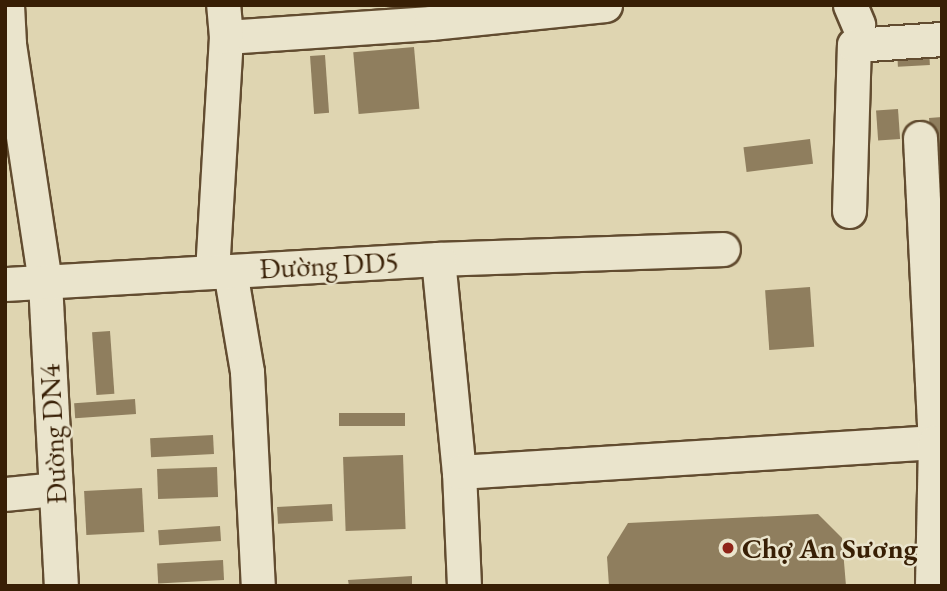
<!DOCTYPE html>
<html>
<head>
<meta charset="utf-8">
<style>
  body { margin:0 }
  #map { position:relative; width:947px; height:591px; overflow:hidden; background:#dfd5b1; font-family:"EB Garamond",serif }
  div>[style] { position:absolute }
  .building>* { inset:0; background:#8f7e5e; transform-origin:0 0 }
  .roads { filter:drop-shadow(2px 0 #624c30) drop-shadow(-2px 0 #624c30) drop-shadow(0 2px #624c30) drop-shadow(0 -2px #624c30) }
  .minor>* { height:33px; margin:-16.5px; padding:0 16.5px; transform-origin:16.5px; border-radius:16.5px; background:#eae4cc }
  .dots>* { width:19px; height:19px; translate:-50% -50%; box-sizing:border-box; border:4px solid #eae4cc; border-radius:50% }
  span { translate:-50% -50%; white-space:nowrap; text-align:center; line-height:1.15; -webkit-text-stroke:5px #eae4cc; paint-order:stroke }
  .street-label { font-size:28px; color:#381f05 }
  .poi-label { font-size:28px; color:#381f05; font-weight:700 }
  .left { translate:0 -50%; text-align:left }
  .frame { position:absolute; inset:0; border:7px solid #381f05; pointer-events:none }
</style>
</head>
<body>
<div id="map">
  <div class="building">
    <i style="left:414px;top:47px;width:62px;height:61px;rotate:85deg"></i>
    <i style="left:929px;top:48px;width:17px;height:32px;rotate:87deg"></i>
    <i style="left:325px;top:55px;width:58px;height:15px;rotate:86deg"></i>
    <i style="left:898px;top:109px;width:30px;height:22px;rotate:86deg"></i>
    <i style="clip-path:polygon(942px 117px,942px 172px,934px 173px,929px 118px)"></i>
    <i style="left:810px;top:139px;width:25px;height:67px;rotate:83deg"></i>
    <i style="left:810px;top:287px;width:60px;height:45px;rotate:86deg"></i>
    <i style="left:110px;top:331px;width:63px;height:18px;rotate:86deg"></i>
    <i style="left:135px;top:399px;width:15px;height:61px;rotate:86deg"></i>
    <i style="left:405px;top:413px;width:13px;height:66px;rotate:90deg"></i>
    <i style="left:213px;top:435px;width:19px;height:63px;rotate:87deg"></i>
    <i style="left:403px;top:455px;width:74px;height:60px;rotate:88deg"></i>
    <i style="left:217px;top:467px;width:30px;height:60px;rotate:88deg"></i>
    <i style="left:142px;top:488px;width:44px;height:58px;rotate:87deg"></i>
    <i style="left:332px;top:504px;width:17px;height:55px;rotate:87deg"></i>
    <i style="clip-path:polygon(818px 514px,842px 538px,846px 586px,609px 586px,607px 557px,628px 523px)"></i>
    <i style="left:220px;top:526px;width:15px;height:62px;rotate:86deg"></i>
    <i style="left:223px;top:560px;width:20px;height:66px;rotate:87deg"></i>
    <i style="clip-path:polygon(412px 576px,412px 586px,349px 586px,348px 580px)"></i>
  </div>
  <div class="roads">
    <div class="minor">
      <i style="left:7px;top:5px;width:39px;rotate:87deg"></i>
      <i style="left:9px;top:44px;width:241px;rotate:81.4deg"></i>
      <i style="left:45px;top:282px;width:304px;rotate:87deg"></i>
      <i style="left:850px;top:5px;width:21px;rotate:67deg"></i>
      <i style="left:226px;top:37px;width:205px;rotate:-3.9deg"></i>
      <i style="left:431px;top:23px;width:175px;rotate:-5.9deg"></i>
      <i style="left:920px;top:138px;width:304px;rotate:87.2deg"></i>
      <i style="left:849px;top:211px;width:166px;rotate:-88.3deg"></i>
      <i style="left:854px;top:45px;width:88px;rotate:-3.9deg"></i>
      <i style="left:438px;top:259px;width:285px;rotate:-2deg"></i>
      <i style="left:230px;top:271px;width:102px;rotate:80.4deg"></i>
      <i style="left:247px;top:372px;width:214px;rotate:87.1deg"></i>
      <i style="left:212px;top:272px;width:235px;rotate:-86.6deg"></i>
      <i style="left:226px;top:37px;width:32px;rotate:-95deg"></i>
      <i style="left:5px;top:284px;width:434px;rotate:-3.3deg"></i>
      <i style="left:438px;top:259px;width:214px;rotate:84.4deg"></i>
      <i style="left:5px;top:494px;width:51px;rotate:-5.6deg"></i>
      <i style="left:464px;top:586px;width:114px;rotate:-92.5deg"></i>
      <i style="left:459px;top:472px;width:477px;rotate:-3.6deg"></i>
      <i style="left:935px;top:442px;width:144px;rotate:91.2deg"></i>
    </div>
  </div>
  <div class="dots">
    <i style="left:728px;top:548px;background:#8f2418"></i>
  </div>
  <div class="street-label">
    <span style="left:329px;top:265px;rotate:-3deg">Đường DD5</span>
    <span style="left:53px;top:434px;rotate:-93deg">Đường DN4</span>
  </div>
  <div class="poi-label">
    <span class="left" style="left:742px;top:548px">Chợ An Sương</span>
  </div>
  <div class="frame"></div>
</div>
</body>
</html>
